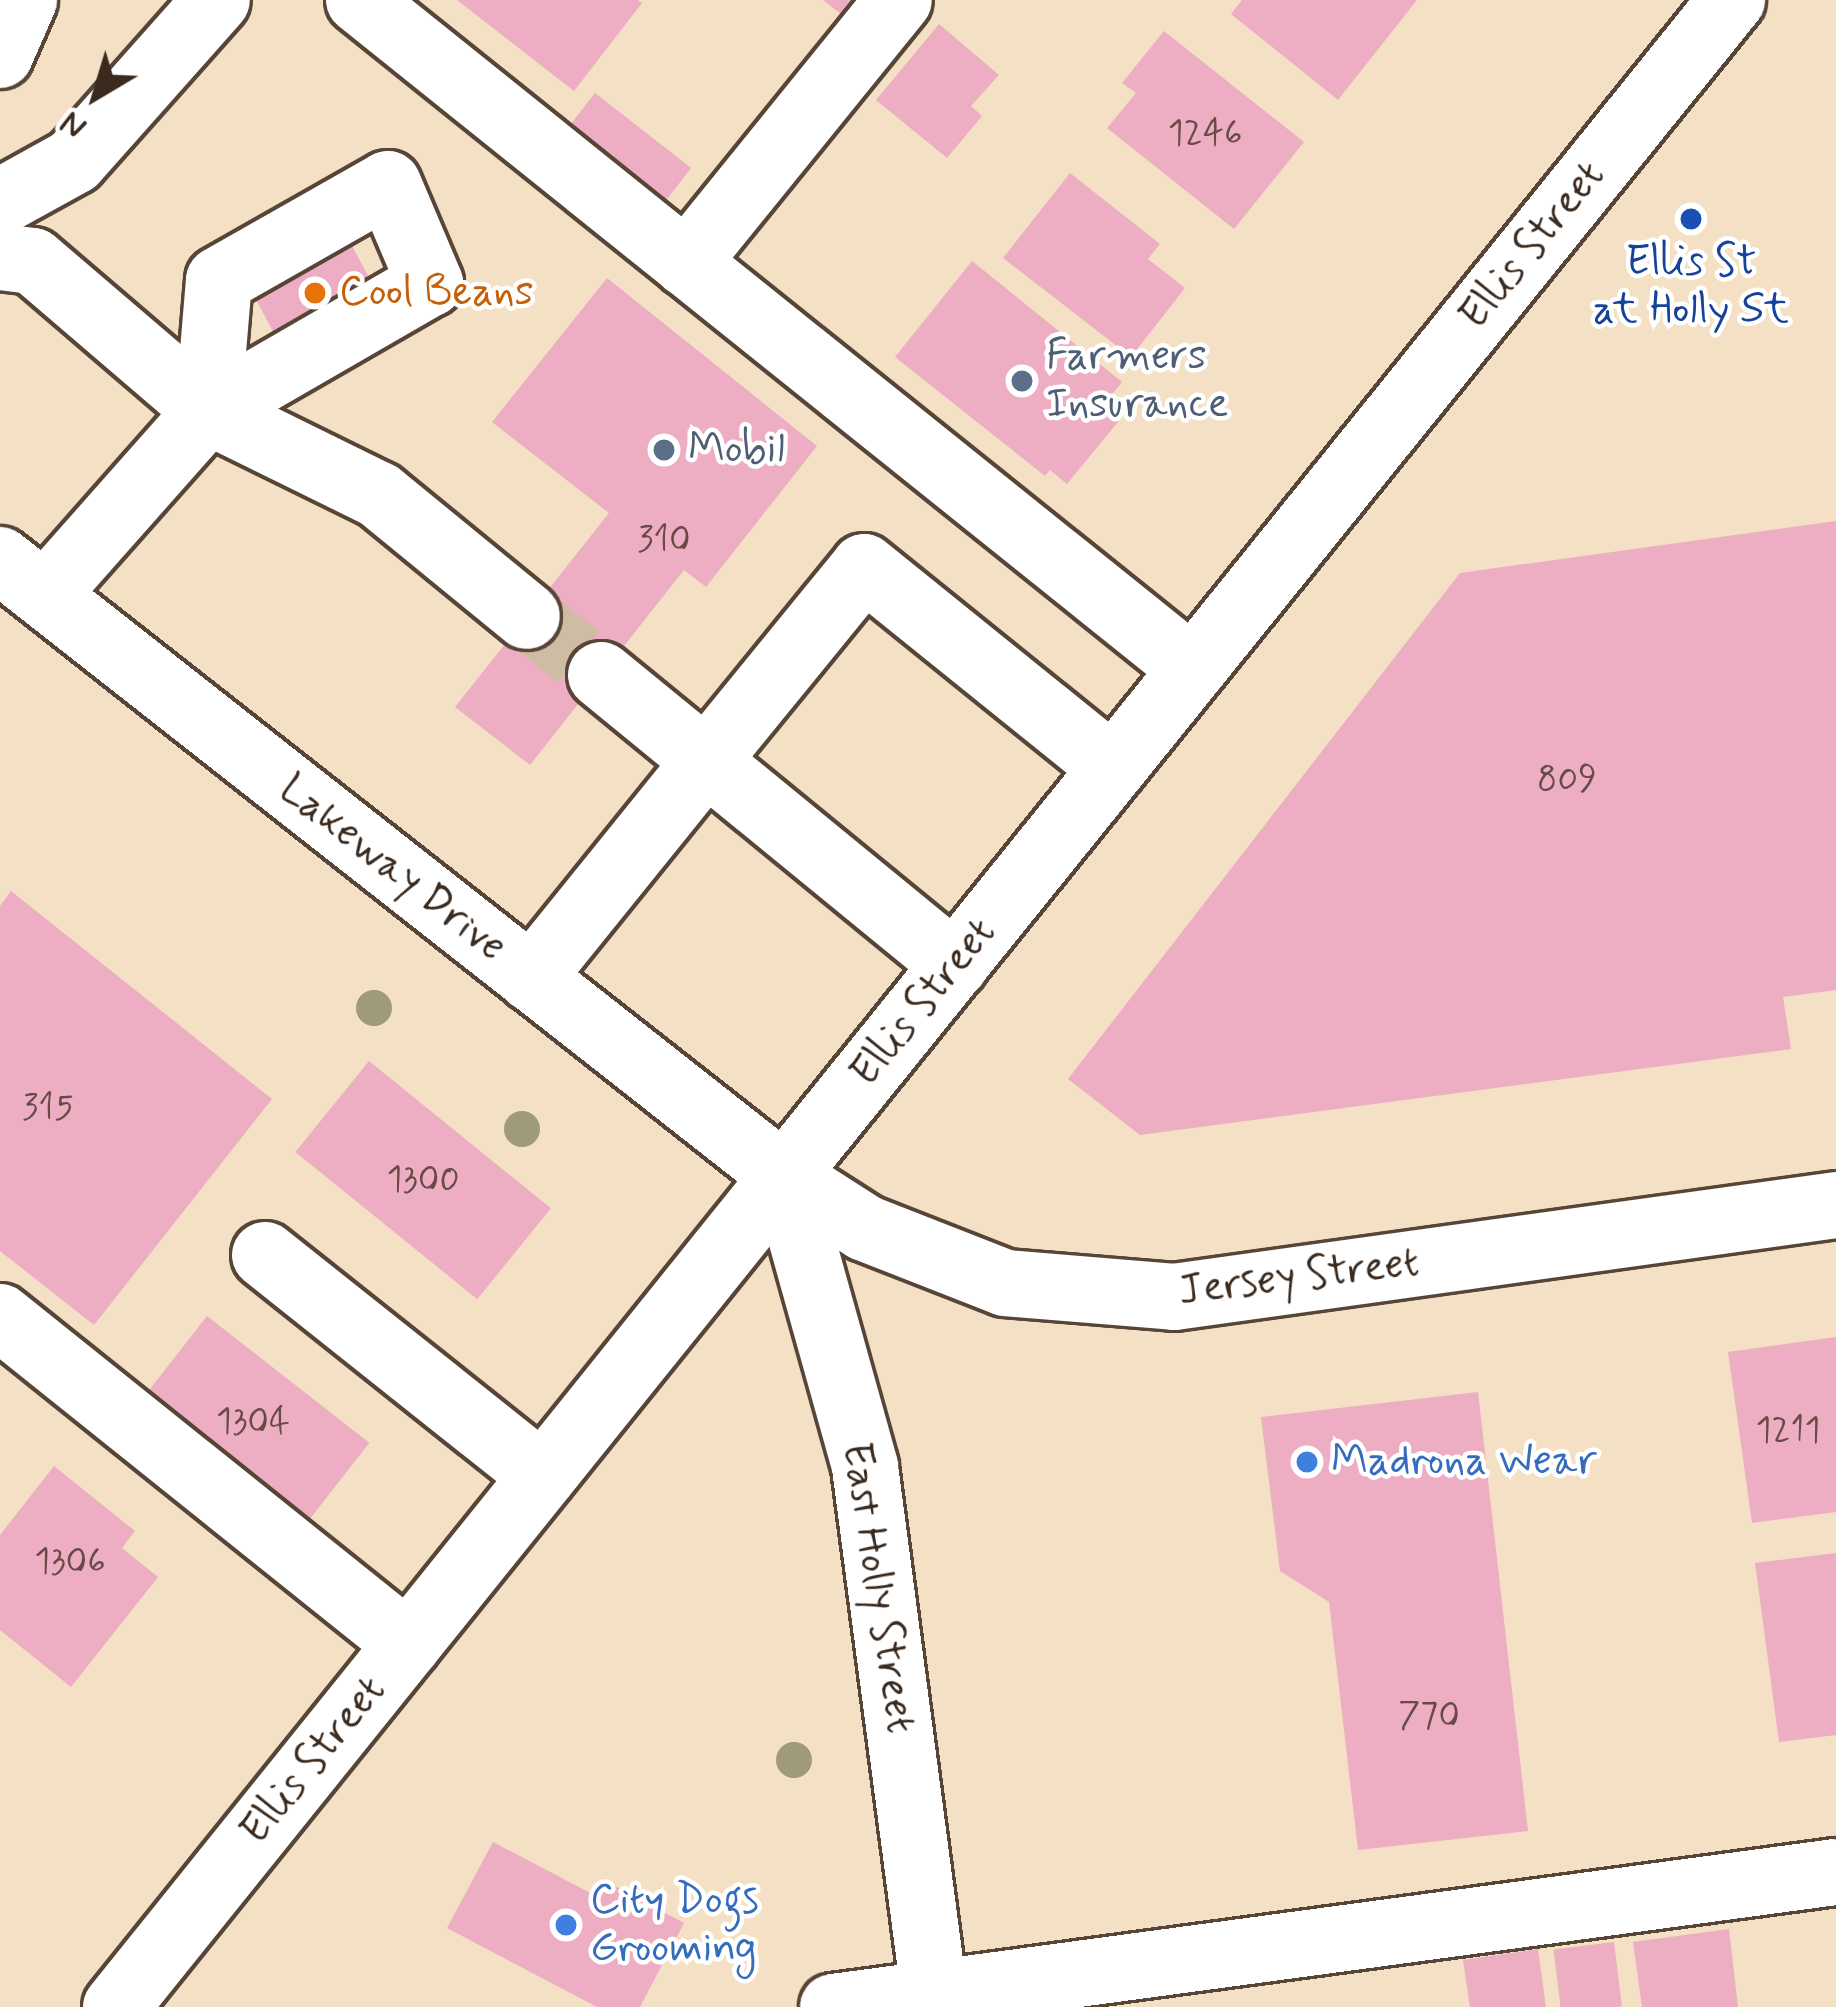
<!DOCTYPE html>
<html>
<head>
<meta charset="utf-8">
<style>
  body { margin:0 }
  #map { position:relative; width:1836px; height:2007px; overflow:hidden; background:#f3e0c5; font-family:Mynerve,sans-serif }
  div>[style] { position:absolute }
  .building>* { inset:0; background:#edadc2; transform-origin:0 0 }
  .minor-tunnel>* { height:66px; margin-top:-33px; transform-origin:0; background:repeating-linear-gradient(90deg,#cebca4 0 66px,transparent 0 99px) }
  .roads { filter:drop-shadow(3px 0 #574537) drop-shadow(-3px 0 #574537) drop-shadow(0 3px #574537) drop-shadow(0 -3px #574537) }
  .minor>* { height:66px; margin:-33px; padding:0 33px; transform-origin:33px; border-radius:33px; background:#fff }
  .major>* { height:66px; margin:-33px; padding:0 33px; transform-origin:33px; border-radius:33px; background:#fff }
  .trees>* { width:36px; height:36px; margin:-18px; border-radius:50%; background:#9e9a7b }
  .dots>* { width:33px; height:33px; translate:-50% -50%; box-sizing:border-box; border:6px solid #fff; border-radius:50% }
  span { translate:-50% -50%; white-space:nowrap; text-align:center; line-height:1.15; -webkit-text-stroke:9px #fff; paint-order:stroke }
  .number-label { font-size:36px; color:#684b47 }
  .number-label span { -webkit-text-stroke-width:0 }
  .street-label { font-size:42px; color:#3b2a1e }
  .transit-label { font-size:42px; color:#164399 }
  .food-label { font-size:42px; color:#c56008 }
  .left { translate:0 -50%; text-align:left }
  .service-label { font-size:42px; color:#4e5e75 }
  .shop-label { font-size:42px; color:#366cbe }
  .north { position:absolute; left:36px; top:36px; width:120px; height:120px; -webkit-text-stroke:9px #fff; paint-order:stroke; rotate:218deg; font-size:33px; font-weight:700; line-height:48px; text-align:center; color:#3b2a1e }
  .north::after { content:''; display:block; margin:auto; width:42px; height:54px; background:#3b2a1e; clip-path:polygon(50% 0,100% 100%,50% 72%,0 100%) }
</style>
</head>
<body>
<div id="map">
  <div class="building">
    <i style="clip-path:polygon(457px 0,638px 0,642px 3px,574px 91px)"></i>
    <i style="clip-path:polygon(823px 0,867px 0,850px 21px)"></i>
    <i style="clip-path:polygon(1242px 0,1417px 0,1338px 100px,1231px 14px)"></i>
    <i style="clip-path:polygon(939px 24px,999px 75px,971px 106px,982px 116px,947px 158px,876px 100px)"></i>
    <i style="clip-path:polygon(1164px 31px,1304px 142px,1234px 229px,1107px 128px,1136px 93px,1122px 83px)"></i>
    <i style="left:595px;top:93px;width:122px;height:54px;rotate:38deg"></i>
    <i style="clip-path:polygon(1070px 173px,1160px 244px,1148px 259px,1185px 288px,1131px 357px,1003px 258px)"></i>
    <i style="left:349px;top:240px;width:64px;height:110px;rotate:62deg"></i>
    <i style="clip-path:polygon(972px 261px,1122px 382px,1105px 403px,1122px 417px,1067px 484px,1050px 470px,1045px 476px,895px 357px)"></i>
    <i style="clip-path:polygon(607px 278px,817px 446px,706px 587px,684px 570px,530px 765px,455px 707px,609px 513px,492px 422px)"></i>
    <i style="clip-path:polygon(1836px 521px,1836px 990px,1783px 997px,1791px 1049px,1140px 1135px,1068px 1079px,1460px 573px)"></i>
    <i style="clip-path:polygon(11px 891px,272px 1099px,94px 1325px,0 1251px,0 906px)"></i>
    <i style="left:369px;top:1061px;width:234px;height:117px;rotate:39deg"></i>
    <i style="left:207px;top:1316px;width:206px;height:111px;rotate:38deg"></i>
    <i style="clip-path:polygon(1836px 1337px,1836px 1512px,1752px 1523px,1728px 1352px)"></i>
    <i style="clip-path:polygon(1478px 1392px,1528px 1831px,1358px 1850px,1329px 1602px,1280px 1571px,1261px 1417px)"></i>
    <i style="clip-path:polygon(54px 1466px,135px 1531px,122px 1548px,158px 1577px,71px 1687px,0 1630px,0 1535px)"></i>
    <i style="clip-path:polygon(1836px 1553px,1836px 1735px,1779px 1742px,1755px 1563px)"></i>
    <i style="clip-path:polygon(493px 1842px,594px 1895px,602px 1879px,684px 1923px,640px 2007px,597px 2007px,447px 1928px)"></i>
    <i style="clip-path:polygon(1729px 1929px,1738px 2007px,1642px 2007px,1633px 1942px)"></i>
    <i style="left:1614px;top:1942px;width:65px;height:61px;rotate:83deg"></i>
    <i style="clip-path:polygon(1538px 1949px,1546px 2007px,1470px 2007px,1463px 1960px)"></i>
  </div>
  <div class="minor-tunnel">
    <i style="left:527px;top:616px;width:95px;rotate:38.6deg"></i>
  </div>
  <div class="roads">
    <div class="minor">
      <i style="left:359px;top:0;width:1069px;rotate:38.74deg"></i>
      <i style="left:0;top:55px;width:60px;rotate:-66.4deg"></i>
      <i style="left:388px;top:184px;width:108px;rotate:67deg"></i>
      <i style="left:430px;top:283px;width:256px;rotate:150deg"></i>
      <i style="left:208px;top:411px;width:131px;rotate:-85.2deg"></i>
      <i style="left:219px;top:280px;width:194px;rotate:-29.6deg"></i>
      <i style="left:0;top:202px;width:85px;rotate:-29deg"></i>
      <i style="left:74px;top:161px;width:215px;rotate:-48.4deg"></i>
      <i style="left:0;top:257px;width:33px;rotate:7deg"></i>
      <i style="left:33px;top:261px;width:230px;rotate:40.6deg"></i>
      <i style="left:686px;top:263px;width:338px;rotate:-51deg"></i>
      <i style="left:45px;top:595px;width:246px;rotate:-48.5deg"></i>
      <i style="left:208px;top:411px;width:191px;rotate:26.2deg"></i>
      <i style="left:379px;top:495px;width:191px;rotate:39.3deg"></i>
      <i style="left:601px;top:675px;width:136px;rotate:39.3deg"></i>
      <i style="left:706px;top:761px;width:250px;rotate:-50.8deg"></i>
      <i style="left:864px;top:567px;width:320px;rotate:38.9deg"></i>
      <i style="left:531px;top:978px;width:279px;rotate:-51.1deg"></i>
      <i style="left:706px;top:761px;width:322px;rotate:39.3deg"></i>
      <i style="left:265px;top:1255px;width:355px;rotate:38.5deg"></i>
      <i style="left:0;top:1317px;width:523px;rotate:38.71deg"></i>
      <i style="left:116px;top:2007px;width:1066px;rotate:-51.21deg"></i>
      <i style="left:784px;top:1176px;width:96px;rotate:32.7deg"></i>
      <i style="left:865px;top:1228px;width:150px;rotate:21.4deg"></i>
      <i style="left:1005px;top:1283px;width:170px;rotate:4.7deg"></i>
      <i style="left:1174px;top:1297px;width:668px;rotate:-7.91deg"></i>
      <i style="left:833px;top:2007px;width:1012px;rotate:-7.67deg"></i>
    </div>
    <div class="major">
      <i style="left:0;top:560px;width:997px;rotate:38.16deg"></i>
      <i style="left:784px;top:1176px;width:1511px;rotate:-51.13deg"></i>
      <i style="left:784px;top:1176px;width:302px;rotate:74.4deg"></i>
      <i style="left:865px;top:1467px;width:545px;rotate:82.51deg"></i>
    </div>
  </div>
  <div class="trees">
    <i style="left:374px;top:1008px"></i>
    <i style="left:522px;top:1129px"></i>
    <i style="left:794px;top:1760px"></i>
  </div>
  <div class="dots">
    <i style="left:1691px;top:219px;background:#1a4fb4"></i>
    <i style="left:315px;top:293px;background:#e8710a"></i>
    <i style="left:1022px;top:381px;background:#5c6f8a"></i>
    <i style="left:664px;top:450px;background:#5c6f8a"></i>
    <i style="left:1307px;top:1462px;background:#3f7fe0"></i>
    <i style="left:566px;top:1925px;background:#3f7fe0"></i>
  </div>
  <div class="number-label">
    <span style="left:1205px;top:135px">1246</span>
    <span style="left:664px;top:541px">310</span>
    <span style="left:1567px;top:781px">809</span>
    <span style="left:48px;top:1109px">315</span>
    <span style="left:423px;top:1181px">1300</span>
    <span style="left:253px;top:1423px">1304</span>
    <span style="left:1788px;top:1432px">1211</span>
    <span style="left:70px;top:1563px">1306</span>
    <span style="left:1429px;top:1717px">770</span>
  </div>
  <div class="street-label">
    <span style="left:1533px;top:246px;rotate:-51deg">Ellis Street</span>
    <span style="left:392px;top:869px;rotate:38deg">Lakeway Drive</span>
    <span style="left:924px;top:1003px;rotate:-51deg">Ellis Street</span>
    <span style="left:1299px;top:1278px;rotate:-7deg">Jersey Street</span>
    <span style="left:877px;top:1588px;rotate:81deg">East Holly Street</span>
    <span style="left:314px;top:1761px;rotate:-51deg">Ellis Street</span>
  </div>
  <div class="transit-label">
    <span style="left:1691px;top:287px">Ellis St<br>at Holly St</span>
  </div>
  <div class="food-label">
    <span class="left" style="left:339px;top:293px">Cool Beans</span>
  </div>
  <div class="service-label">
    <span class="left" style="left:1046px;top:381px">Farmers<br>Insurance</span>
    <span class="left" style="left:688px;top:450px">Mobil</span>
  </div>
  <div class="shop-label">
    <span class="left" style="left:1331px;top:1462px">Madrona Wear</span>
    <span class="left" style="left:590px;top:1925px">City Dogs<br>Grooming</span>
  </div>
  <div class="north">N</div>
</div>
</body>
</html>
